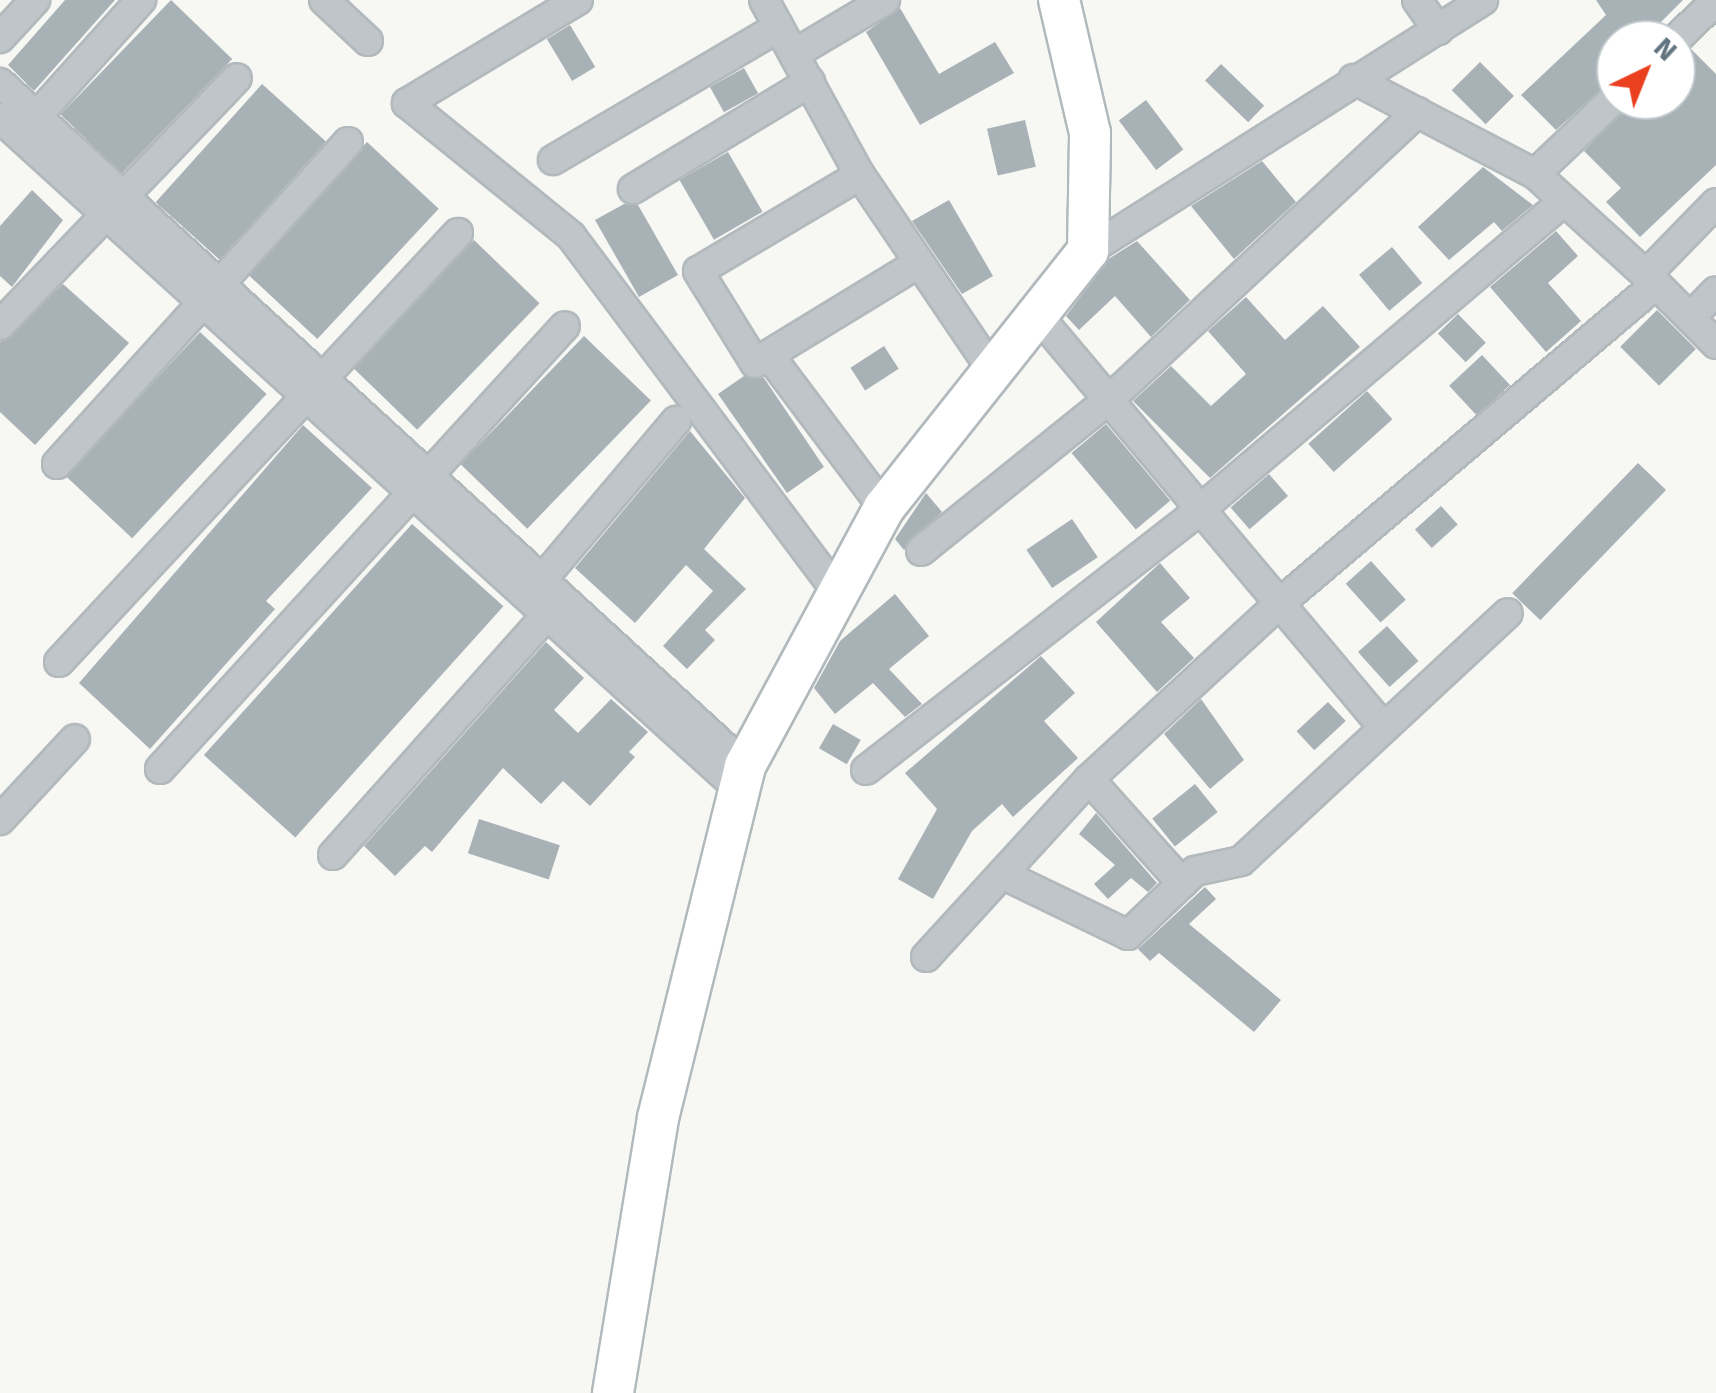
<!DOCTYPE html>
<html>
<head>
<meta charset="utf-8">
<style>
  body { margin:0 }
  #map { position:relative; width:1716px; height:1393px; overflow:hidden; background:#f7f7f3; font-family:"Fira Sans",sans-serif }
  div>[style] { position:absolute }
  .building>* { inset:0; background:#a7b1b6; transform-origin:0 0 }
  .roads { filter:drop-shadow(2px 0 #b2b9bd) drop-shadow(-2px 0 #b2b9bd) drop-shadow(0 2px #b2b9bd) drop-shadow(0 -2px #b2b9bd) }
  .street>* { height:28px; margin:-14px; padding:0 14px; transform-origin:14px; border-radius:14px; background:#bfc5c8 }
  .secondary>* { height:40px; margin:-20px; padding:0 20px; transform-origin:20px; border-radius:20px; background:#fff }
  span { translate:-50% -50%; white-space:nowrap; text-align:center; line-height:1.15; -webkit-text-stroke:10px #fff; paint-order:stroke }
  .north { position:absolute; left:1596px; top:20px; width:100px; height:100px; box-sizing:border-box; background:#fff; border:2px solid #c0c8cc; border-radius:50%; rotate:43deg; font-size:28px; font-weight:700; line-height:40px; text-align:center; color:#617580 }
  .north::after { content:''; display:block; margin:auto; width:35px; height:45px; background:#eb4020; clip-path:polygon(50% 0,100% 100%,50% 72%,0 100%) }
</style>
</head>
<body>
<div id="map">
  <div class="building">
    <i style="clip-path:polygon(65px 0,115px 0,34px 91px,8px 65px)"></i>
    <i style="left:171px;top:0;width:85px;height:159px;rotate:44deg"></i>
    <i style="clip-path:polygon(1596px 0,1683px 0,1643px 40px,1616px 40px,1610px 81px,1556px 130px,1521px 95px,1606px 15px)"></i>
    <i style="clip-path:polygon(900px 8px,939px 74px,995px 42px,1014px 73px,920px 125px,866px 32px)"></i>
    <i style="left:570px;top:25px;width:49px;height:27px;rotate:59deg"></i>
    <i style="clip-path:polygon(1691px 49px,1716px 74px,1716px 165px,1640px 237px,1606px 202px,1621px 188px,1584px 151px,1633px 100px,1676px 100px,1676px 59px)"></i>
    <i style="left:1480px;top:62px;width:48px;height:40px;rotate:45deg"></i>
    <i style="left:1221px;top:64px;width:60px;height:23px;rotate:44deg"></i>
    <i style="left:744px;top:68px;width:29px;height:39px;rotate:61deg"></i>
    <i style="left:262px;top:84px;width:86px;height:159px;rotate:42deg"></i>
    <i style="left:1146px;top:100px;width:62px;height:34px;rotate:53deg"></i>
    <i style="left:1025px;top:120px;width:48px;height:39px;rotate:77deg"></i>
    <i style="left:367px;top:142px;width:98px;height:178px;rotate:43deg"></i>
    <i style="left:728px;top:152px;width:69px;height:56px;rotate:60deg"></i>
    <i style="clip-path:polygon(1262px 161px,1296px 202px,1234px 259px,1191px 206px)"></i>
    <i style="clip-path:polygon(1483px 167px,1533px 205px,1502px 231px,1494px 222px,1449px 260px,1418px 227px)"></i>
    <i style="clip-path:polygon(32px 190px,63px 220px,12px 287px,0 276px,0 226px)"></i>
    <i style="clip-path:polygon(949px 200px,993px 276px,962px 294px,912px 221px)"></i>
    <i style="clip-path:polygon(624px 204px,638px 205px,678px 275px,639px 297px,595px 220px)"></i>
    <i style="clip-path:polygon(1556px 231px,1578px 256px,1548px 283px,1581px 321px,1546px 352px,1490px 287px)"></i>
    <i style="left:474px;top:240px;width:91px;height:176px;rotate:44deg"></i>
    <i style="clip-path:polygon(1137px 241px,1190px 300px,1151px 337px,1115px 296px,1079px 330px,1066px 316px,1110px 258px)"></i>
    <i style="left:1392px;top:247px;width:47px;height:43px;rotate:50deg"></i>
    <i style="clip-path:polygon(63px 284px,129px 343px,35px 445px,0 412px,0 342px)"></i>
    <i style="clip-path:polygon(1246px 297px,1285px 340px,1323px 306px,1360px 347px,1210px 478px,1133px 401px,1171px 366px,1211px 406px,1246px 374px,1208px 331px)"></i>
    <i style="left:1657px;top:310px;width:55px;height:52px;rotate:45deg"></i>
    <i style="left:1458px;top:314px;width:40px;height:28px;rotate:46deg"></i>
    <i style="left:200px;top:332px;width:91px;height:197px;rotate:43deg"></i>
    <i style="left:584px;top:336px;width:93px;height:178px;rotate:44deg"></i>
    <i style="left:884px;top:346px;width:27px;height:40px;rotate:57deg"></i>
    <i style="left:1482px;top:355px;width:41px;height:45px;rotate:47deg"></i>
    <i style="clip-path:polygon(744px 376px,764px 378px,824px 467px,787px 493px,718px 394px)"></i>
    <i style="left:1367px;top:391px;width:38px;height:79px;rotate:48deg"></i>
    <i style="left:1106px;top:424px;width:100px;height:45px;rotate:50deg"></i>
    <i style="clip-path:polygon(303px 425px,372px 488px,266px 601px,275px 609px,150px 749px,79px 683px)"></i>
    <i style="clip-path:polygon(690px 431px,745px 498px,704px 549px,746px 589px,705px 630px,715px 640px,687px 669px,663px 646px,713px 591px,686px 565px,635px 623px,575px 568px)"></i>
    <i style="left:1638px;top:463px;width:39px;height:181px;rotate:44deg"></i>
    <i style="left:1269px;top:474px;width:29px;height:51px;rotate:49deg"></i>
    <i style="clip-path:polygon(926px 493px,942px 512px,904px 550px,895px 539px)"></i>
    <i style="left:1441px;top:506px;width:25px;height:35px;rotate:48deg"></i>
    <i style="left:1072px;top:519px;width:46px;height:55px;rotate:56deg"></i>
    <i style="left:412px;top:524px;width:123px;height:311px;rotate:42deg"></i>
    <i style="left:1371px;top:561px;width:52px;height:34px;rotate:48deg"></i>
    <i style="clip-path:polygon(1160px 563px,1190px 598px,1161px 622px,1194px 658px,1157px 692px,1096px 622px)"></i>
    <i style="clip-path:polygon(895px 594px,929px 636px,889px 669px,922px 704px,905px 717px,873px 683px,835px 714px,814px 688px,840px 641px)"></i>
    <i style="left:1387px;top:626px;width:47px;height:39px;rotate:48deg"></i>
    <i style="clip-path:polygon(546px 642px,584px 678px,554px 710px,578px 733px,611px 699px,648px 732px,629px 752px,635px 757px,590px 806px,563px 781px,541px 804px,503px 768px,432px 852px,425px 846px,395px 876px,364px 846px)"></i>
    <i style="clip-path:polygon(1041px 656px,1075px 693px,1044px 721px,1078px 758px,1013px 817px,1002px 804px,972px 831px,933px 899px,898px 879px,937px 809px,905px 773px)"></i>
    <i style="clip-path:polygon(1201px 699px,1244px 760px,1210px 789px,1164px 734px)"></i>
    <i style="left:1328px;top:702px;width:26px;height:43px;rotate:47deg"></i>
    <i style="left:833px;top:724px;width:32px;height:28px;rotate:30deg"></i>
    <i style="left:1195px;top:784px;width:36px;height:55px;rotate:51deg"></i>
    <i style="clip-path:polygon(1096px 813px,1157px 883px,1148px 892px,1131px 878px,1108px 899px,1094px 884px,1115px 865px,1079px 834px)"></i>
    <i style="left:479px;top:819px;width:85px;height:36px;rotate:18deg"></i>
    <i style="clip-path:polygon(1205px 887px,1216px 899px,1189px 924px,1281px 1000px,1254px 1032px,1159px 953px,1150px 961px,1138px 949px)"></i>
  </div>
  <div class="roads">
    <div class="street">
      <i style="left:324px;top:0;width:60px;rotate:43deg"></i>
      <i style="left:578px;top:0;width:200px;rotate:148.9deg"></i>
      <i style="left:407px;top:103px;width:211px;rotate:39deg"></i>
      <i style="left:571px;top:236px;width:444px;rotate:53.2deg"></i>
      <i style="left:764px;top:0;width:200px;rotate:61.3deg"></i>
      <i style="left:860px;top:175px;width:239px;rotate:55.9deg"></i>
      <i style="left:1417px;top:0;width:37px;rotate:55deg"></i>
      <i style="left:0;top:38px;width:52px;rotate:-47.4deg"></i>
      <i style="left:1675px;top:40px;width:57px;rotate:-43.6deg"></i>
      <i style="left:794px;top:54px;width:106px;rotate:-30.7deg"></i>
      <i style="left:0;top:83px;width:1011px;rotate:42.51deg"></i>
      <i style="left:37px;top:116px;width:156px;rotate:-48.1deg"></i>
      <i style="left:0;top:118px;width:997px;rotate:42.24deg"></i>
      <i style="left:553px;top:160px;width:262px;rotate:-30.5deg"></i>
      <i style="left:1535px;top:174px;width:112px;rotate:-43.5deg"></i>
      <i style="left:860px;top:175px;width:188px;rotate:149.3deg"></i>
      <i style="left:698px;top:271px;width:108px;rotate:58.2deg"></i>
      <i style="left:755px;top:363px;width:190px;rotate:-31.4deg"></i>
      <i style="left:633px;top:189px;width:207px;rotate:-31.2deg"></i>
      <i style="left:1088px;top:251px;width:468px;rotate:-32.4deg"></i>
      <i style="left:1646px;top:275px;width:100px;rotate:-45.8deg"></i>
      <i style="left:1656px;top:284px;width:85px;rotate:45deg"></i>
      <i style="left:1040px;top:318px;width:535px;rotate:50deg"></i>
      <i style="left:1690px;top:318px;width:37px;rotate:-46deg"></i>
      <i style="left:0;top:325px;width:342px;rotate:-46.2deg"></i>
      <i style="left:769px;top:355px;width:191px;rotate:53.1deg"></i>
      <i style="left:57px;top:464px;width:434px;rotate:-47.9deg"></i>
      <i style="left:921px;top:551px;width:245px;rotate:-38.9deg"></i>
      <i style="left:1112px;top:397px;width:418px;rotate:-43deg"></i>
      <i style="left:540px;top:582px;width:211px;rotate:-49.8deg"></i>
      <i style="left:59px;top:662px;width:586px;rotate:-47.08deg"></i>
      <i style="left:160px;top:769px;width:600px;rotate:-47.57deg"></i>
      <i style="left:866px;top:770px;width:426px;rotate:-37.9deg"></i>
      <i style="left:1202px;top:508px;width:472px;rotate:-40.3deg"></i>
      <i style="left:1089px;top:779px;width:140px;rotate:48.2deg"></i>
      <i style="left:0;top:820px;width:110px;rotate:-47.2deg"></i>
      <i style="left:333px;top:855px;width:320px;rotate:-48.3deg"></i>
      <i style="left:1002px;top:874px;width:140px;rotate:25.8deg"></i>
      <i style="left:1128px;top:935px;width:93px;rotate:-43.7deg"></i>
      <i style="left:1195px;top:871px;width:47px;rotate:-12.3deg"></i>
      <i style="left:1241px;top:861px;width:364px;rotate:-42.9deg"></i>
      <i style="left:926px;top:957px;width:241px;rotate:-47.5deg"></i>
      <i style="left:1089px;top:779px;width:260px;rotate:-42.7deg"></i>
      <i style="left:1280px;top:603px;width:493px;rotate:-40.3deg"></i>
      <i style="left:1656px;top:284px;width:164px;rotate:-137.7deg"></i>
      <i style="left:1535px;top:174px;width:205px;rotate:-152.4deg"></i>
    </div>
    <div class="secondary">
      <i style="left:613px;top:1393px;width:279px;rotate:-80.7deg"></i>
      <i style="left:658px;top:1118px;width:363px;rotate:-76.1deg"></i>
      <i style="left:745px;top:766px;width:293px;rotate:-61.7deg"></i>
      <i style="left:884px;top:508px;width:328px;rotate:-51.6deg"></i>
      <i style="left:1088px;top:251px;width:118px;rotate:-89deg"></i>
      <i style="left:1090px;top:133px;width:137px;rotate:-103.1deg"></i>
    </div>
  </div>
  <div class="north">N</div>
</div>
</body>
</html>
